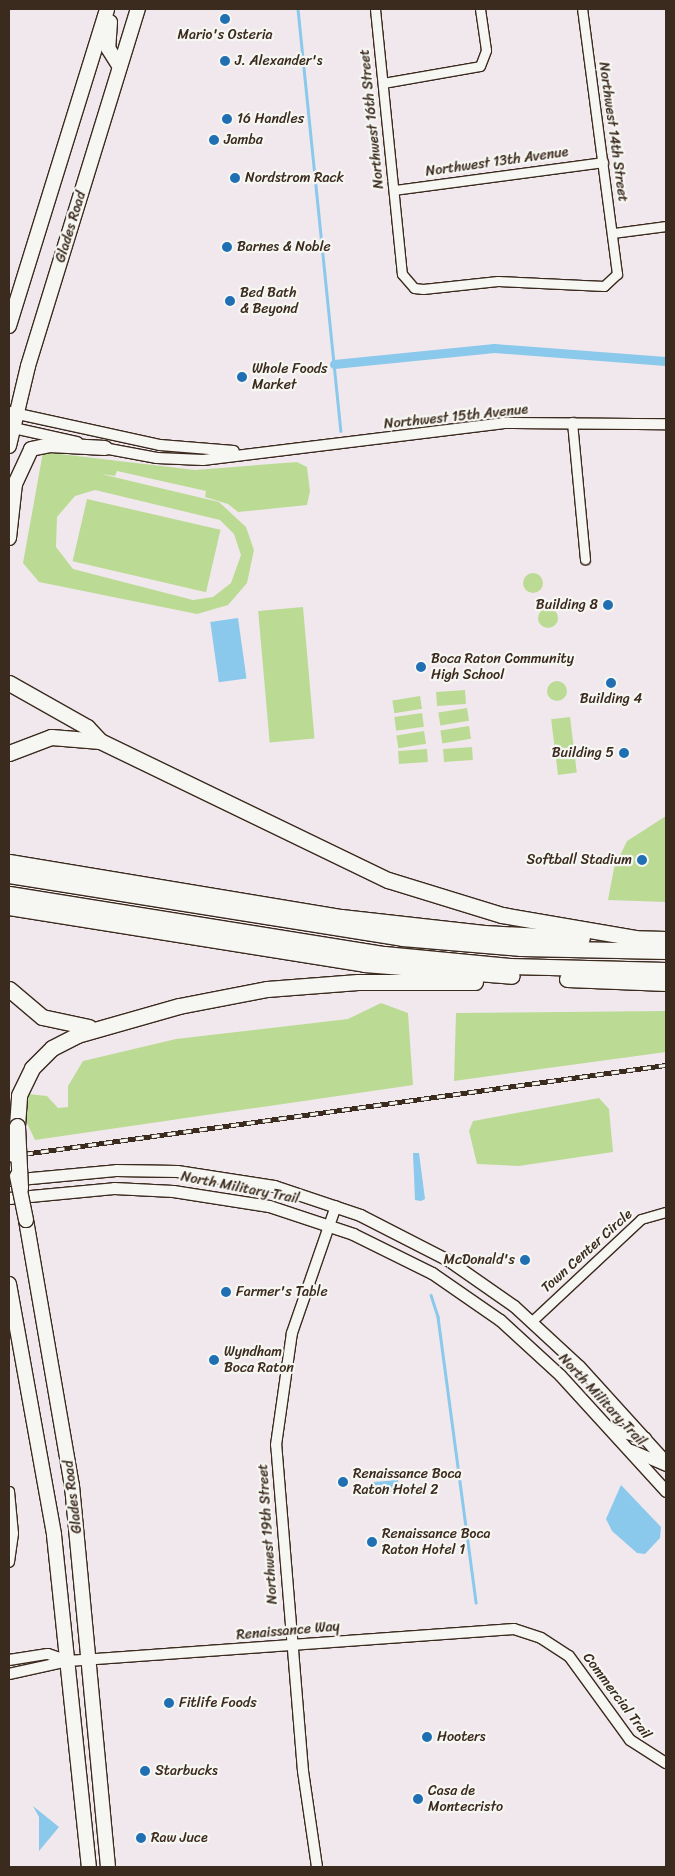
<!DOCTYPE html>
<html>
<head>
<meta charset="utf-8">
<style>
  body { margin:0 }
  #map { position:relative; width:675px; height:1876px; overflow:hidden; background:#f1e8ed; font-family:Sriracha,sans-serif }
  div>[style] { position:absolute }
  .green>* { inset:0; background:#bbdb95; transform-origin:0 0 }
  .round { border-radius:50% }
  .water>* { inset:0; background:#8ac9eb; transform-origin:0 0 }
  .stream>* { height:2.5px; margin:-1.25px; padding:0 1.25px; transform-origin:1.25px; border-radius:1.25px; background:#8ac9eb }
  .canal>* { height:9px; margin:-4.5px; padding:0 4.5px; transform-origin:4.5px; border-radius:4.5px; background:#8ac9eb }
  .roads { filter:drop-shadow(1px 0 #3b2a1e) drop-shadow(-1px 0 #3b2a1e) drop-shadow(0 1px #3b2a1e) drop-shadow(0 -1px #3b2a1e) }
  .minor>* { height:9px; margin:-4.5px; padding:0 4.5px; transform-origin:4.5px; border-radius:4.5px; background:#f6f6f2 }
  .tertiary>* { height:10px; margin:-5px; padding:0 5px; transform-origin:5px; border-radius:5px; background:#f6f6f2 }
  .secondary>* { height:11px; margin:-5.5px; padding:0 5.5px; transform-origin:5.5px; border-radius:5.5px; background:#f6f6f2 }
  .primary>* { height:14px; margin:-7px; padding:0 7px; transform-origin:7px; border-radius:7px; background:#f6f6f2 }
  .motorway>* { height:15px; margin:-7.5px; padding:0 7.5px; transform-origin:7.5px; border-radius:7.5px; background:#f6f6f2 }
  .rail>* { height:4.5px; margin-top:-2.25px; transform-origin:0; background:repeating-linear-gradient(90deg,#f6f6f2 0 8px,#3b2a1e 0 16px); box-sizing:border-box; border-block:1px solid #3b2a1e }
  .bridges { filter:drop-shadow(1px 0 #3b2a1e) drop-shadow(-1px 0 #3b2a1e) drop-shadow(0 1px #3b2a1e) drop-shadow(0 -1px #3b2a1e) }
  .primary-bridge>* { height:14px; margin:-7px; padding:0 7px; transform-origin:7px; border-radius:7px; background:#f6f6f2 }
  .motorway-bridge>* { height:15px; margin:-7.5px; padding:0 7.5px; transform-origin:7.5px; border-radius:7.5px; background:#f6f6f2 }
  .dots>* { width:14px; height:14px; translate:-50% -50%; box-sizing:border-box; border:2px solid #f6f6f2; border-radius:50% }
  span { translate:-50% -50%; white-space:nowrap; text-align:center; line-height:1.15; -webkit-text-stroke:4.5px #f6f6f2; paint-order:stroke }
  .poi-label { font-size:14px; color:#3b2a1e }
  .left { translate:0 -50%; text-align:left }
  .right { translate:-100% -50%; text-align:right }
  .street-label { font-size:14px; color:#3b2a1e }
  .frame { position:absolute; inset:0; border:10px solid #3b2a1e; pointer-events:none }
</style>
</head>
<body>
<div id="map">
  <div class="green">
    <i style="clip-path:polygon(evenodd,43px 452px,195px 470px,297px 462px,307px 467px,310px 491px,307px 505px,238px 512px,228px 504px,205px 497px,206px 491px,117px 471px,115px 476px,101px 474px,219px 502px,246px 527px,254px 550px,247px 583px,228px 605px,197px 614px,39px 582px,23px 563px,43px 452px,95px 490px,220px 520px,234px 534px,241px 555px,231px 583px,213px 597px,193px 600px,73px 569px,56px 547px,57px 517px,75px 496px,95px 490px)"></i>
    <i style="left:87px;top:499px;width:137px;height:64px;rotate:13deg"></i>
    <i class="round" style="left:523px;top:573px;width:20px;height:20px"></i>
    <i style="left:303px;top:607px;width:132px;height:45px;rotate:85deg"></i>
    <i class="round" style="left:538px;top:608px;width:20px;height:20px"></i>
    <i class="round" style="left:547px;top:681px;width:20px;height:20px"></i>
    <i style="left:465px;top:690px;width:14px;height:29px;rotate:86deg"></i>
    <i style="left:420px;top:696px;width:13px;height:28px;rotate:81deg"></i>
    <i style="left:467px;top:708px;width:13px;height:29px;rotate:81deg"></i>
    <i style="left:422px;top:713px;width:14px;height:28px;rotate:82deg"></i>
    <i style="left:570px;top:717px;width:56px;height:19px;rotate:83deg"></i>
    <i style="left:469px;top:726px;width:13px;height:29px;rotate:81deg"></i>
    <i style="left:424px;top:731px;width:13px;height:28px;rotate:81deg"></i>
    <i style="left:472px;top:747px;width:13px;height:29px;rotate:86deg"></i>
    <i style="left:427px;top:749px;width:13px;height:29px;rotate:86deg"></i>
    <i style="clip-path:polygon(666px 816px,666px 902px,608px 900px,614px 868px,627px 841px)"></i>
    <i style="clip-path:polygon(381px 1003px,408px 1013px,413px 1085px,35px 1140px,25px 1119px,29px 1094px,47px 1096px,58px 1108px,68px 1107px,68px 1086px,83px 1061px,176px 1039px,348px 1019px)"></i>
    <i style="clip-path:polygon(666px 1011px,666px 1052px,454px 1081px,456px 1013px)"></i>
    <i style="clip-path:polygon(599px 1098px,609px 1109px,613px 1152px,519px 1166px,477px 1164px,469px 1131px,473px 1121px)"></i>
  </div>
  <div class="water">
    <i style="left:238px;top:618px;width:61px;height:28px;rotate:82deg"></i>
    <i style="clip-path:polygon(413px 1153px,419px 1153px,425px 1199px,421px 1201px,415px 1200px)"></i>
    <i style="left:398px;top:1480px;width:11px;height:27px;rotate:85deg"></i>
    <i style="clip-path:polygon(621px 1485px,661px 1527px,660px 1538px,645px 1554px,637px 1553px,612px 1531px,606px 1519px)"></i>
    <i style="clip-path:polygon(33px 1806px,59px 1827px,39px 1851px,39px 1817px)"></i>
  </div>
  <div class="stream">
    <i style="left:298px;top:9px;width:424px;rotate:84.2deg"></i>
    <i style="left:431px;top:1295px;width:23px;rotate:72deg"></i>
    <i style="left:438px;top:1317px;width:288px;rotate:82.4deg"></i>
  </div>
  <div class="canal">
    <i style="left:334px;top:364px;width:161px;rotate:-5.7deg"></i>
    <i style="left:494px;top:348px;width:172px;rotate:4.3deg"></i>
  </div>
  <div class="roads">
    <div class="minor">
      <i style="left:375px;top:9px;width:266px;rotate:84.2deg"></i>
      <i style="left:402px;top:274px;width:18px;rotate:49deg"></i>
      <i style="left:414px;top:288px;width:9px;rotate:6deg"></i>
      <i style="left:423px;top:289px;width:75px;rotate:-6.1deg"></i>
      <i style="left:498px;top:281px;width:106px;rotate:2.7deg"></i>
      <i style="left:604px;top:286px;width:18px;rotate:-43deg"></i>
      <i style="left:617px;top:274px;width:267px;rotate:-97.5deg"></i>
      <i style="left:383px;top:83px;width:98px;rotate:-9.9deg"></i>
      <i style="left:480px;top:66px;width:17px;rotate:-69deg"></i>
      <i style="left:486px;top:50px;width:41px;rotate:-98.3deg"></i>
      <i style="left:394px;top:190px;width:211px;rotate:-7.6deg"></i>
      <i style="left:613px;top:233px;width:53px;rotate:-7.5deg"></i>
      <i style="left:572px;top:422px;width:138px;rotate:84.6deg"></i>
      <i style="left:532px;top:1321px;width:149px;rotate:-43.1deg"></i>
      <i style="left:641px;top:1219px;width:26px;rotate:-16deg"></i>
      <i style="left:9px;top:1491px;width:42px;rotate:84.6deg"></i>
      <i style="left:13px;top:1533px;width:29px;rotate:98deg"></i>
    </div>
    <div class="tertiary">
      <i style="left:9px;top:412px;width:155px;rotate:12.3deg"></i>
      <i style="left:160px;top:445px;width:74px;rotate:4.6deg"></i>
      <i style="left:9px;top:427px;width:70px;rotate:12.4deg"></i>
      <i style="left:98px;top:447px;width:60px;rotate:10.6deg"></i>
      <i style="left:157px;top:458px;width:46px;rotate:2.5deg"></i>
      <i style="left:203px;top:460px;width:302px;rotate:-7deg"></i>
      <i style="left:503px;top:423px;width:163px;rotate:0.4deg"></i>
      <i style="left:9px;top:1660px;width:39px;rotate:-9deg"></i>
      <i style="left:48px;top:1654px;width:21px;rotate:19deg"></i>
      <i style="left:9px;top:1674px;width:60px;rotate:-12.4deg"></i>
      <i style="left:68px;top:1661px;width:447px;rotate:-4.1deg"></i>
      <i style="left:514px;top:1629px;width:28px;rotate:18deg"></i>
      <i style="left:541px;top:1638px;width:33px;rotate:33deg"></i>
      <i style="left:569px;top:1656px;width:104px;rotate:54deg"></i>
      <i style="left:630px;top:1740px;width:43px;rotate:32.6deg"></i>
      <i style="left:317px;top:1867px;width:97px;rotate:-98.3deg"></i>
      <i style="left:303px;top:1771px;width:327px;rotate:-94.7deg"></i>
      <i style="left:276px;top:1445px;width:113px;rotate:-81.9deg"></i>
      <i style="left:292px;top:1333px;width:134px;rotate:-70.9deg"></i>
    </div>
    <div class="secondary">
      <i style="left:9px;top:1180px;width:107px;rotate:-5.3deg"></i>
      <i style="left:116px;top:1170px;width:61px;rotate:0.9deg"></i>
      <i style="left:177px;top:1171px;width:98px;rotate:8.8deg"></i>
      <i style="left:274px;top:1186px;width:91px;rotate:18.6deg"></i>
      <i style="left:360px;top:1215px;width:99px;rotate:27.1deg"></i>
      <i style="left:448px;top:1260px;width:80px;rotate:34.9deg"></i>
      <i style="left:514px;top:1306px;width:88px;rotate:42.7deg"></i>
      <i style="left:579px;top:1366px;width:130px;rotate:47.8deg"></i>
      <i style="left:9px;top:1198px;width:105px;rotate:-5.4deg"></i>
      <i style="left:114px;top:1188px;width:59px;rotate:2.9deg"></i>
      <i style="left:173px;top:1191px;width:97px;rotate:8.9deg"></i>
      <i style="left:269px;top:1206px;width:89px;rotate:18.4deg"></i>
      <i style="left:353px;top:1234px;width:88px;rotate:26.3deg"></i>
      <i style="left:432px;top:1273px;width:83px;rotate:34.7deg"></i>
      <i style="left:500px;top:1320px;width:81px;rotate:42.5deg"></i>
      <i style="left:560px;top:1375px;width:157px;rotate:47.6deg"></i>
      <i style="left:610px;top:1429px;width:36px;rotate:14deg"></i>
      <i style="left:631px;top:1450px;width:38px;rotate:23deg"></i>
    </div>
    <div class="primary">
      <i style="left:110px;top:22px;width:26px;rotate:94deg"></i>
      <i style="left:108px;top:48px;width:22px;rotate:58deg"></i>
      <i style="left:9px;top:326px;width:332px;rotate:-72.8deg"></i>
      <i style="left:9px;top:446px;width:82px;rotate:-76.6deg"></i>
      <i style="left:28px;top:366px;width:374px;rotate:-72.9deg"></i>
      <i style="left:9px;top:538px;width:54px;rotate:-83.7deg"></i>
      <i style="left:15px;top:484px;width:38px;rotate:-65deg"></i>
      <i style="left:31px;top:449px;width:19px;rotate:-12deg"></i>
      <i style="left:50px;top:445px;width:55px;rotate:3.1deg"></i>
      <i style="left:26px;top:1220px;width:270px;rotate:80.2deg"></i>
      <i style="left:72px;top:1486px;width:383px;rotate:84.6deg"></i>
      <i style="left:9px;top:1284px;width:255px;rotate:79.8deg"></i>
      <i style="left:54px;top:1535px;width:334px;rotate:84deg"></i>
    </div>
    <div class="motorway">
      <i style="left:9px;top:683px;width:90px;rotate:29.4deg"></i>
      <i style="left:87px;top:727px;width:19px;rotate:47deg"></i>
      <i style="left:100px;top:741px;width:320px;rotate:25.8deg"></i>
      <i style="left:388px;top:880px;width:119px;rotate:17.1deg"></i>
      <i style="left:502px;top:915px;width:135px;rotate:9.8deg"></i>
      <i style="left:9px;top:753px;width:45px;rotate:-20.9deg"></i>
      <i style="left:51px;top:737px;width:49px;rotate:4.7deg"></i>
      <i style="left:9px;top:862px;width:337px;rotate:9.4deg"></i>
      <i style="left:341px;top:917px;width:144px;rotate:6.4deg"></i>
      <i style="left:484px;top:933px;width:98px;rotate:2.9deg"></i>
      <i style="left:9px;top:875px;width:398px;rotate:9.1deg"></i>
      <i style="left:402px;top:938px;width:119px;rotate:4.8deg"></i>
      <i style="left:521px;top:948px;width:145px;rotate:1.2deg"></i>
      <i style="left:9px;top:894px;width:380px;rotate:9.1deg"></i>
      <i style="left:384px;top:954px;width:126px;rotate:5.5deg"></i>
      <i style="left:509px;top:966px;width:157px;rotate:1.5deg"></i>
      <i style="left:9px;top:907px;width:360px;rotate:9.1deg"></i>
      <i style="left:364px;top:964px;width:148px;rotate:4.6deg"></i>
      <i style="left:625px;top:938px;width:41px;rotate:1.4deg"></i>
      <i style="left:567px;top:979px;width:99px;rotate:2.3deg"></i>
      <i style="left:9px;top:989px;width:43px;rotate:40.3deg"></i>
      <i style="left:42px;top:1017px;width:48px;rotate:12deg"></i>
      <i style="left:17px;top:1126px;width:31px;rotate:-86deg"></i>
      <i style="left:19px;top:1095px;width:30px;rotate:-64deg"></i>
      <i style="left:32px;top:1068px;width:28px;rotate:-45deg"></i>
      <i style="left:52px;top:1048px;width:28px;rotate:-27deg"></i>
      <i style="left:77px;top:1035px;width:106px;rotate:-15.9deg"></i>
      <i style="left:179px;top:1006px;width:90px;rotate:-10.9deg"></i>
      <i style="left:267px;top:989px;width:91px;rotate:-4.4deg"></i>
      <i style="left:358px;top:982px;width:117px"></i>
    </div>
  </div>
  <div class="rail">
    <i style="left:9px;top:1156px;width:663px;rotate:-7.89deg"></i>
  </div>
  <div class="bridges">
    <div class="primary-bridge">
      <i style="left:9px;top:1132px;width:23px;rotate:80deg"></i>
      <i style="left:17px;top:1176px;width:45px;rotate:78.4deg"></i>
    </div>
    <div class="motorway-bridge">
      <i style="left:17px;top:1126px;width:62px;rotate:87.2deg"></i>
    </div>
  </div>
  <div class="dots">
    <i style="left:225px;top:19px;background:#1f6fb2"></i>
    <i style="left:225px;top:61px;background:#1f6fb2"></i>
    <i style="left:227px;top:119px;background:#1f6fb2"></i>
    <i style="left:214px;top:140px;background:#1f6fb2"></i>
    <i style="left:235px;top:178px;background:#1f6fb2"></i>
    <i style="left:227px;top:247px;background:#1f6fb2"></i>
    <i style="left:230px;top:301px;background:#1f6fb2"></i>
    <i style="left:242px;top:377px;background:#1f6fb2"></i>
    <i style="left:608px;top:605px;background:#1f6fb2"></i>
    <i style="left:421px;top:667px;background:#1f6fb2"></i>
    <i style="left:611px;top:683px;background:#1f6fb2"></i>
    <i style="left:624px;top:753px;background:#1f6fb2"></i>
    <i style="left:642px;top:860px;background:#1f6fb2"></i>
    <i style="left:525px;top:1260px;background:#1f6fb2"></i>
    <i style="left:226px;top:1292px;background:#1f6fb2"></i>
    <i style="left:214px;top:1360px;background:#1f6fb2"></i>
    <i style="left:343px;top:1482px;background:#1f6fb2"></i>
    <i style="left:372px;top:1542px;background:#1f6fb2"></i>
    <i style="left:169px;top:1703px;background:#1f6fb2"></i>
    <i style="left:427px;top:1737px;background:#1f6fb2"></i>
    <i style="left:145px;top:1771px;background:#1f6fb2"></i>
    <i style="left:418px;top:1799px;background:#1f6fb2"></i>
    <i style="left:141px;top:1838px;background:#1f6fb2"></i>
  </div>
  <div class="poi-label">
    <span style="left:225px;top:35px">Mario's Osteria</span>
    <span class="left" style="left:235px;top:61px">J. Alexander's</span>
    <span class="left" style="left:237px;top:119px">16 Handles</span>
    <span class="left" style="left:224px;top:140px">Jamba</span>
    <span class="left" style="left:245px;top:178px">Nordstrom Rack</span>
    <span class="left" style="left:237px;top:247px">Barnes &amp; Noble</span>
    <span class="left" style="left:240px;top:301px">Bed Bath<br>&amp; Beyond</span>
    <span class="left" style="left:252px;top:377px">Whole Foods<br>Market</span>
    <span class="right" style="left:598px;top:605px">Building 8</span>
    <span class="left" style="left:431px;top:667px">Boca Raton Community<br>High School</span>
    <span style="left:611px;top:699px">Building 4</span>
    <span class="right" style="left:614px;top:753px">Building 5</span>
    <span class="right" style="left:632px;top:860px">Softball Stadium</span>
    <span class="right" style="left:515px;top:1260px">McDonald's</span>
    <span class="left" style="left:236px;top:1292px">Farmer's Table</span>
    <span class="left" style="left:224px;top:1360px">Wyndham<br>Boca Raton</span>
    <span class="left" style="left:353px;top:1482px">Renaissance Boca<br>Raton Hotel 2</span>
    <span class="left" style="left:382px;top:1542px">Renaissance Boca<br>Raton Hotel 1</span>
    <span class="left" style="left:179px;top:1703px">Fitlife Foods</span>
    <span class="left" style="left:437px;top:1737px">Hooters</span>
    <span class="left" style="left:155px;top:1771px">Starbucks</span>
    <span class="left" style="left:428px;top:1799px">Casa de<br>Montecristo</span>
    <span class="left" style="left:151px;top:1838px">Raw Juce</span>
  </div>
  <div class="street-label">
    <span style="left:372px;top:119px;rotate:-96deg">Northwest 16th Street</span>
    <span style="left:613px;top:132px;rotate:82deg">Northwest 14th Street</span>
    <span style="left:497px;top:162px;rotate:-8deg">Northwest 13th Avenue</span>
    <span style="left:71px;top:227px;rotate:-73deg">Glades Road</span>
    <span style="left:456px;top:417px;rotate:-6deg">Northwest 15th Avenue</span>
    <span style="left:240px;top:1188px;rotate:11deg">North Military Trail</span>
    <span style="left:587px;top:1251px;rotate:-42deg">Town Center Circle</span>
    <span style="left:602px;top:1400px;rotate:47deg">North Military Trail</span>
    <span style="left:73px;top:1497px;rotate:-97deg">Glades Road</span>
    <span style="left:268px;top:1534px;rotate:-94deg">Northwest 19th Street</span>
    <span style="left:288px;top:1631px;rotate:-5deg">Renaissance Way</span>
    <span style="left:617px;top:1696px;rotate:53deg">Commercial Trail</span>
  </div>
  <div class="frame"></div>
</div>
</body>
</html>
